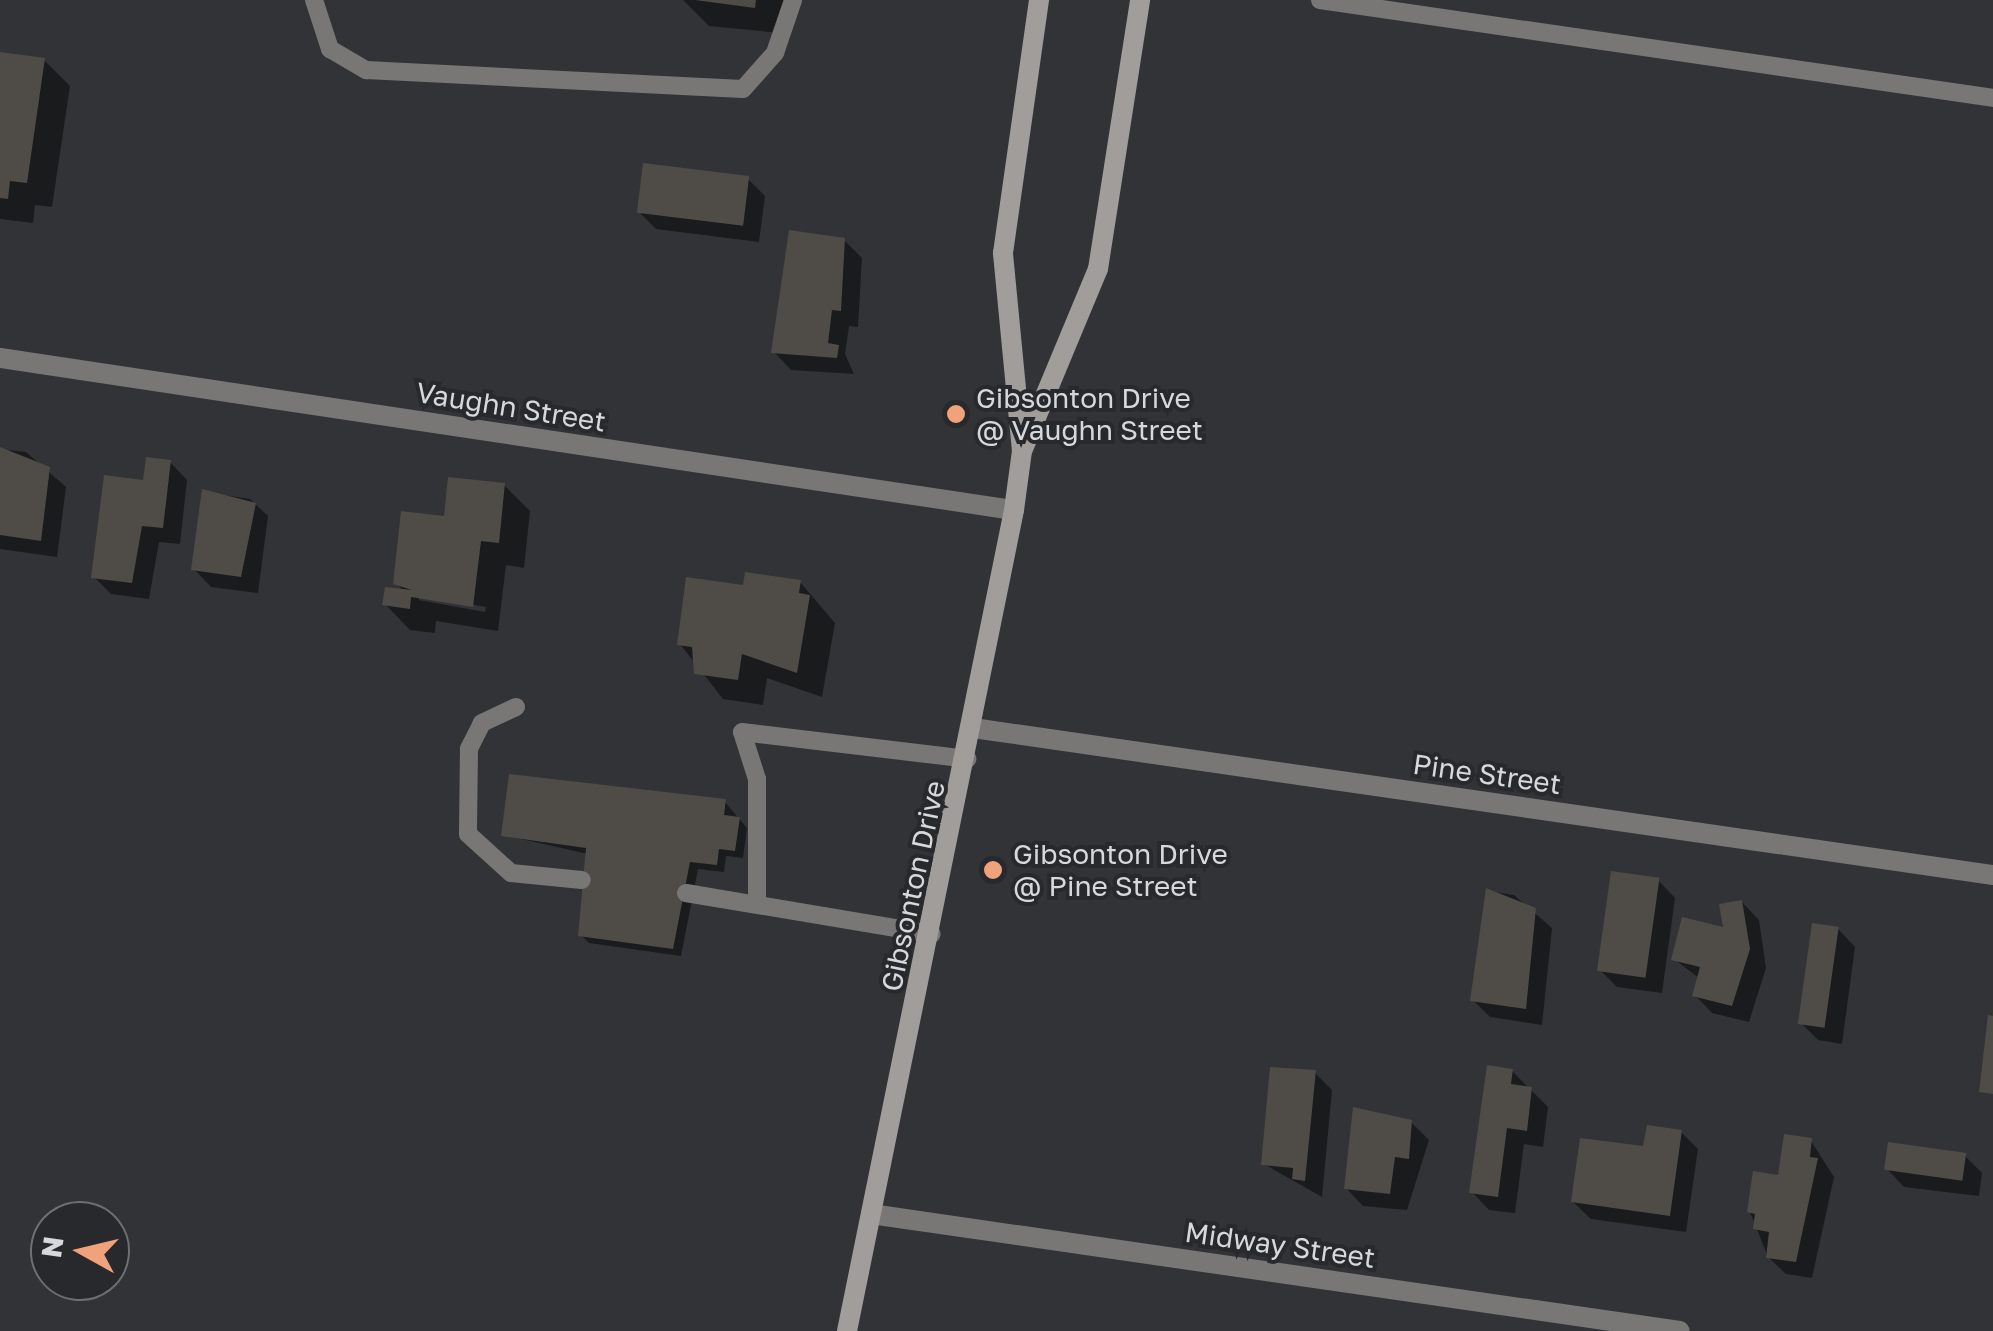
<!DOCTYPE html>
<html>
<head>
<meta charset="utf-8">
<style>
  body { margin:0 }
  #map { position:relative; width:1993px; height:1331px; overflow:hidden; background:#313337; font-family:"Golos Text",sans-serif }
  div>[style] { position:absolute }
  .shadow>* { inset:0; background:#0007 }
  .building>* { inset:0; background:#4f4c47; transform-origin:0 0 }
  .service>* { height:18px; margin:-9px; padding:0 9px; transform-origin:9px; border-radius:9px; background:#797775 }
  .minor>* { height:20px; margin:-10px; padding:0 10px; transform-origin:10px; border-radius:10px; background:#797775 }
  .secondary>* { height:20px; margin:-10px; padding:0 10px; transform-origin:10px; border-radius:10px; background:#a09d9a }
  .dots>* { width:28px; height:28px; translate:-50% -50%; box-sizing:border-box; border:5px solid #27292d; border-radius:50% }
  span { translate:-50% -50%; white-space:nowrap; text-align:center; line-height:1.15; -webkit-text-stroke:8px #27292d; paint-order:stroke }
  .poi-label { font-size:28px; color:#d7d8db }
  .left { translate:0 -50%; text-align:left }
  .street-label { font-size:28px; color:#d7d8db }
  .north { position:absolute; left:30px; top:1201px; width:100px; height:100px; box-sizing:border-box; background:#27292d; border:2px solid #6d6f73; border-radius:50%; rotate:278deg; font-size:28px; font-weight:700; line-height:40px; text-align:center; color:#d7d8db }
  .north::after { content:''; display:block; margin:auto; width:35px; height:45px; background:#f0a27a; clip-path:polygon(50% 0,100% 100%,50% 72%,0 100%) }
</style>
</head>
<body>
<div id="map">
  <div class="shadow">
    <i style="clip-path:polygon(683px 0,787px 0,781px 33px,709px 26px)"></i>
    <i style="clip-path:polygon(0 54px,44px 60px,70px 86px,52px 207px,35px 205px,33px 223px,0 219px)"></i>
    <i style="clip-path:polygon(747px 178px,765px 196px,759px 242px,656px 229px,639px 212px)"></i>
    <i style="clip-path:polygon(844px 240px,862px 258px,858px 327px,849px 326px,845px 354px,854px 374px,791px 370px,774px 352px)"></i>
    <i style="clip-path:polygon(0 449px,26px 452px,66px 487px,57px 557px,0 549px)"></i>
    <i style="clip-path:polygon(170px 462px,187px 480px,180px 544px,159px 542px,149px 599px,111px 594px,94px 577px,106px 478px,145px 483px)"></i>
    <i style="clip-path:polygon(evenodd,504px 485px,530px 511px,524px 568px,506px 565px,498px 631px,436px 621px,435px 633px,410px 630px,385px 604px,405px 592px,396px 583px,504px 485px,419px 595px,486px 607px,485px 612px,419px 600px,419px 595px)"></i>
    <i style="clip-path:polygon(204px 492px,250px 499px,268px 516px,258px 593px,211px 587px,194px 569px)"></i>
    <i style="clip-path:polygon(800px 582px,835px 623px,822px 697px,767px 678px,763px 705px,723px 699px,680px 644px,745px 588px)"></i>
    <i style="clip-path:polygon(725px 802px,747px 828px,743px 858px,726px 856px,724px 872px,698px 869px,681px 956px,589px 943px,581px 935px,588px 854px,503px 835px)"></i>
    <i style="clip-path:polygon(1658px 880px,1675px 898px,1662px 993px,1617px 987px,1600px 970px)"></i>
    <i style="clip-path:polygon(1488px 891px,1514px 895px,1552px 928px,1542px 1025px,1490px 1017px,1473px 1000px)"></i>
    <i style="clip-path:polygon(1742px 902px,1759px 920px,1766px 968px,1749px 1022px,1712px 1013px,1695px 995px,1699px 978px,1674px 959px,1726px 931px)"></i>
    <i style="clip-path:polygon(1838px 929px,1855px 947px,1842px 1044px,1818px 1040px,1801px 1023px)"></i>
    <i style="clip-path:polygon(1512px 1071px,1548px 1107px,1543px 1147px,1524px 1144px,1515px 1213px,1489px 1210px,1472px 1192px)"></i>
    <i style="clip-path:polygon(1315px 1073px,1332px 1090px,1322px 1197px,1264px 1164px)"></i>
    <i style="clip-path:polygon(1411px 1122px,1429px 1140px,1407px 1210px,1363px 1206px,1346px 1188px)"></i>
    <i style="clip-path:polygon(1681px 1132px,1698px 1149px,1686px 1232px,1591px 1219px,1573px 1202px)"></i>
    <i style="clip-path:polygon(1811px 1141px,1834px 1177px,1812px 1278px,1786px 1274px,1768px 1257px,1750px 1212px)"></i>
    <i style="clip-path:polygon(1965px 1156px,1982px 1173px,1979px 1196px,1904px 1187px,1887px 1169px)"></i>
  </div>
  <div class="building">
    <i style="clip-path:polygon(695px 0,756px 0,755px 8px)"></i>
    <i style="clip-path:polygon(0 52px,45px 58px,27px 183px,10px 181px,8px 199px,0 198px)"></i>
    <i style="left:643px;top:163px;width:107px;height:50px;rotate:7deg"></i>
    <i style="clip-path:polygon(789px 230px,845px 238px,841px 311px,832px 310px,828px 343px,839px 345px,837px 358px,771px 353px)"></i>
    <i style="clip-path:polygon(0 447px,50px 467px,41px 541px,0 535px)"></i>
    <i style="clip-path:polygon(146px 457px,171px 460px,163px 528px,142px 526px,132px 583px,91px 578px,104px 475px,143px 480px)"></i>
    <i style="clip-path:polygon(448px 477px,505px 483px,499px 543px,481px 541px,473px 607px,411px 597px,410px 609px,382px 605px,385px 587px,412px 590px,393px 584px,401px 511px,444px 516px)"></i>
    <i style="clip-path:polygon(202px 489px,256px 503px,241px 577px,191px 570px)"></i>
    <i style="clip-path:polygon(745px 572px,801px 580px,799px 593px,810px 595px,797px 673px,742px 654px,738px 680px,694px 674px,692px 647px,677px 645px,686px 577px,743px 585px)"></i>
    <i style="clip-path:polygon(509px 774px,726px 799px,724px 815px,740px 817px,735px 851px,719px 849px,717px 865px,690px 862px,673px 949px,578px 936px,586px 848px,501px 836px)"></i>
    <i style="left:1611px;top:871px;width:49px;height:101px;rotate:8deg"></i>
    <i style="clip-path:polygon(1486px 888px,1536px 908px,1526px 1009px,1470px 1001px)"></i>
    <i style="clip-path:polygon(1742px 900px,1750px 949px,1732px 1006px,1692px 996px,1700px 967px,1671px 960px,1682px 917px,1723px 927px,1719px 904px)"></i>
    <i style="left:1812px;top:923px;width:27px;height:102px;rotate:8deg"></i>
    <i style="clip-path:polygon(1988px 1015px,1993px 1016px,1993px 1094px,1979px 1092px)"></i>
    <i style="clip-path:polygon(1487px 1065px,1513px 1069px,1511px 1084px,1532px 1087px,1527px 1131px,1507px 1128px,1498px 1197px,1469px 1193px)"></i>
    <i style="clip-path:polygon(1270px 1067px,1316px 1070px,1305px 1181px,1292px 1179px,1293px 1168px,1261px 1165px)"></i>
    <i style="clip-path:polygon(1353px 1107px,1412px 1120px,1409px 1159px,1395px 1157px,1390px 1194px,1344px 1189px)"></i>
    <i style="clip-path:polygon(1647px 1125px,1682px 1130px,1670px 1216px,1571px 1202px,1580px 1138px,1643px 1146px)"></i>
    <i style="clip-path:polygon(1784px 1134px,1812px 1138px,1810px 1157px,1818px 1158px,1796px 1262px,1766px 1258px,1769px 1232px,1753px 1229px,1755px 1214px,1747px 1212px,1753px 1171px,1778px 1175px)"></i>
    <i style="left:1888px;top:1142px;width:79px;height:28px;rotate:8deg"></i>
  </div>
  <div class="service">
    <i style="left:314px;top:0;width:52px;rotate:71.9deg"></i>
    <i style="left:330px;top:49px;width:42px;rotate:30.3deg"></i>
    <i style="left:366px;top:70px;width:377px;rotate:2.9deg"></i>
    <i style="left:743px;top:89px;width:48px;rotate:-48.4deg"></i>
    <i style="left:775px;top:53px;width:56px;rotate:-71.2deg"></i>
    <i style="left:1320px;top:0;width:680px;rotate:8.28deg"></i>
    <i style="left:516px;top:707px;width:38px;rotate:155deg"></i>
    <i style="left:482px;top:723px;width:29px;rotate:117deg"></i>
    <i style="left:469px;top:749px;width:85px;rotate:90.7deg"></i>
    <i style="left:468px;top:834px;width:58px;rotate:42.2deg"></i>
    <i style="left:511px;top:873px;width:71px;rotate:5.6deg"></i>
    <i style="left:686px;top:893px;width:249px;rotate:9.5deg"></i>
    <i style="left:757px;top:899px;width:120px;rotate:-90deg"></i>
    <i style="left:757px;top:779px;width:49px;rotate:-107.7deg"></i>
    <i style="left:742px;top:732px;width:227px;rotate:6.8deg"></i>
  </div>
  <div class="minor">
    <i style="left:0;top:358px;width:1025px;rotate:8.53deg"></i>
    <i style="left:973px;top:728px;width:1031px;rotate:8.2deg"></i>
    <i style="left:871px;top:1214px;width:817px;rotate:8.23deg"></i>
  </div>
  <div class="secondary">
    <i style="left:1023px;top:449px;width:195px;rotate:-67.4deg"></i>
    <i style="left:1098px;top:269px;width:272px;rotate:-81.1deg"></i>
    <i style="left:847px;top:1331px;width:838px;rotate:-78.5deg"></i>
    <i style="left:1014px;top:510px;width:60px;rotate:-82.3deg"></i>
    <i style="left:1022px;top:451px;width:199px;rotate:-95.5deg"></i>
    <i style="left:1003px;top:253px;width:256px;rotate:-81.9deg"></i>
  </div>
  <div class="dots">
    <i style="left:956px;top:414px;background:#f0a27a"></i>
    <i style="left:993px;top:870px;background:#f0a27a"></i>
  </div>
  <div class="poi-label">
    <span class="left" style="left:976px;top:414px">Gibsonton Drive<br>@ Vaughn Street</span>
    <span class="left" style="left:1013px;top:870px">Gibsonton Drive<br>@ Pine Street</span>
  </div>
  <div class="street-label">
    <span style="left:511px;top:407px;rotate:9deg">Vaughn Street</span>
    <span style="left:1487px;top:774px;rotate:8deg">Pine Street</span>
    <span style="left:913px;top:886px;rotate:-78deg">Gibsonton Drive</span>
    <span style="left:1280px;top:1245px;rotate:8deg">Midway Street</span>
  </div>
  <div class="north">N</div>
</div>
</body>
</html>
